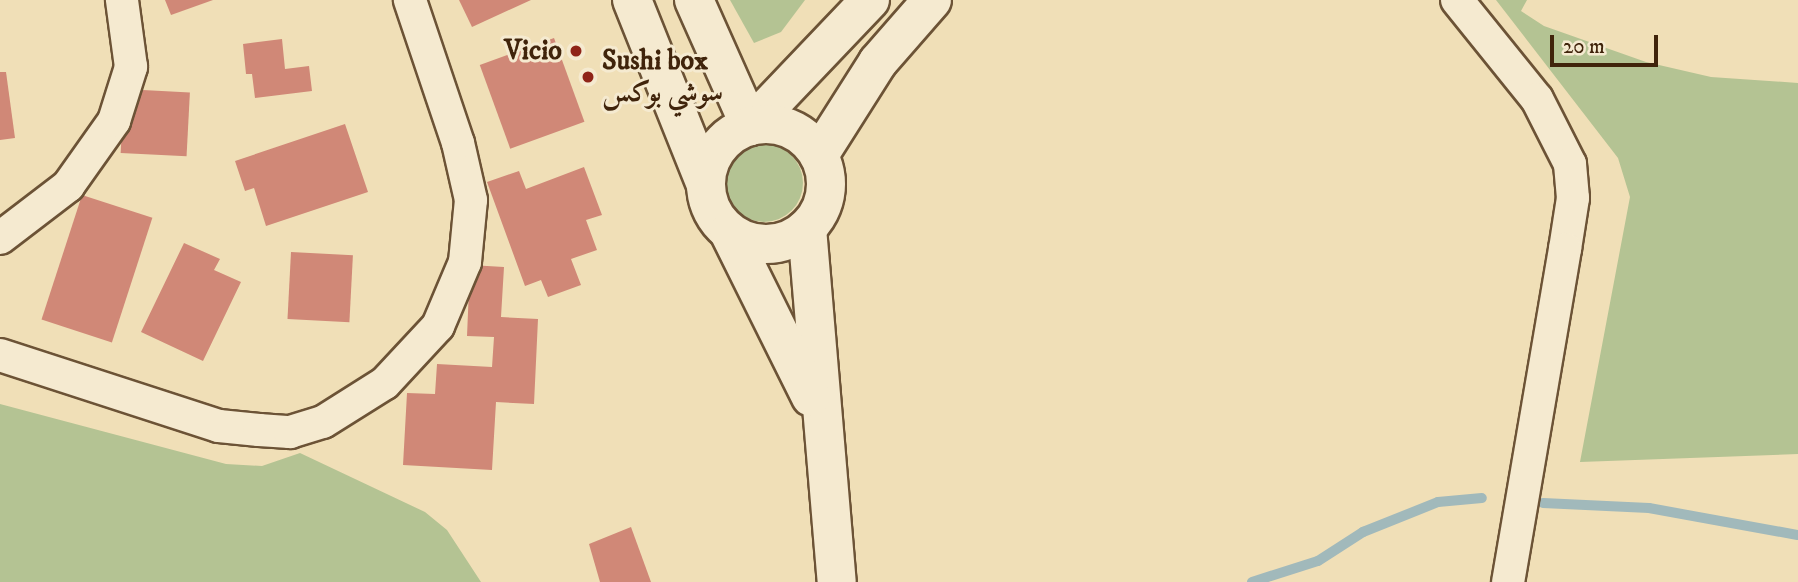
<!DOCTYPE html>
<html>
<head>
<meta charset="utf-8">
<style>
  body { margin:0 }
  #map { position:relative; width:1798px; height:582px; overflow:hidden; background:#f0dfb7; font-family:"IM FELL DW Pica",Amiri,serif }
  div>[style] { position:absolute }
  .green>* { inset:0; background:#b4c393 }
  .round { border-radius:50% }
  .stream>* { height:10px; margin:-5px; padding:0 5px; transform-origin:5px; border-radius:5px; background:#a1b9bb }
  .building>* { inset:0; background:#d08877; transform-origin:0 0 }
  .roads { filter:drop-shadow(2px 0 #6c5336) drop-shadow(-2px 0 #6c5336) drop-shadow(0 2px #6c5336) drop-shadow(0 -2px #6c5336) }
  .street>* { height:32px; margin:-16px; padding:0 16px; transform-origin:16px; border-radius:16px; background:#f5ead0 }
  .secondary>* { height:38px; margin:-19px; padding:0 19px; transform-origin:19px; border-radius:19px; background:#f5ead0 }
  .secondary>.ring { margin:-19px; padding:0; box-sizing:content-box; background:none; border:38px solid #f5ead0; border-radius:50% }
  .dots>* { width:19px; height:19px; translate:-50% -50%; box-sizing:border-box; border:4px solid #f5ead0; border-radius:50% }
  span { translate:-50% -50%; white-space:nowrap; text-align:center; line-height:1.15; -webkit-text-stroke:6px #f5ead0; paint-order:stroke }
  .poi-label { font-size:28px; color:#40240b; font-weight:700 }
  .right { translate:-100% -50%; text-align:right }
  .left { translate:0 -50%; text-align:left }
  .scale { position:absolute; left:1550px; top:35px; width:108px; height:32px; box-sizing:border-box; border:4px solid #40240b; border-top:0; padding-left:9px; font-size:21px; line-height:24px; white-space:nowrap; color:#40240b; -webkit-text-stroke:5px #f5ead0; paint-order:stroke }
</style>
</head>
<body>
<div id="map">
  <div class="green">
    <i style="clip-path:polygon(730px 0,805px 0,781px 32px,754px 43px)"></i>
    <i style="clip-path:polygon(1496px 0,1527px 0,1521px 11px,1544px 26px,1646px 62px,1711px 77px,1798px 83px,1798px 454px,1580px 462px,1630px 197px,1618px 158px)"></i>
    <i class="round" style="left:725px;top:144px;width:78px;height:78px"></i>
    <i style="clip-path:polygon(0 404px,226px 464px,262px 466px,300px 453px,425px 512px,447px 530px,481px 582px,0 582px)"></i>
  </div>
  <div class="stream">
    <i style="left:1543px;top:503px;width:106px;rotate:2.7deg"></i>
    <i style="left:1649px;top:508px;width:151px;rotate:10.3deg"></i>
    <i style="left:1252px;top:582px;width:69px;rotate:-17.7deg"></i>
    <i style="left:1318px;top:561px;width:54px;rotate:-32.8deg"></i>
    <i style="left:1363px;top:532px;width:81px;rotate:-21.8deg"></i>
    <i style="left:1438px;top:502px;width:44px;rotate:-5.2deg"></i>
  </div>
  <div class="building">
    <i style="clip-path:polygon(165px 0,213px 0,171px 15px)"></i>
    <i style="clip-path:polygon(459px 0,531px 0,472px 27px)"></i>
    <i style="left:554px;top:38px;width:89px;height:79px;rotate:70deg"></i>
    <i style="clip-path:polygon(282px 39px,285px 69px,309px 66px,312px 91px,255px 98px,252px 74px,246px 74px,243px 44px)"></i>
    <i style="clip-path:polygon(0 72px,6px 72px,15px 138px,0 140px)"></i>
    <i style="left:124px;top:89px;width:66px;height:64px;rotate:3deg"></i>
    <i style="clip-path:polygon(345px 124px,368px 192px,266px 226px,254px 188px,245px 191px,235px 161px)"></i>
    <i style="clip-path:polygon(584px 167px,602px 215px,586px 220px,597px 250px,571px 259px,581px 285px,548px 297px,541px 280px,525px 286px,487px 182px,519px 171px,526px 189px)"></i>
    <i style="left:82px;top:195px;width:74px;height:131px;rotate:18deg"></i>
    <i style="clip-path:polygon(184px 243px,220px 259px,214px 270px,241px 282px,203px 361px,141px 332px)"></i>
    <i style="left:291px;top:252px;width:62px;height:67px;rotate:3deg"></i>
    <i style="clip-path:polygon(470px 265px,504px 267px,501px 317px,538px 319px,534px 404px,496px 402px,492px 470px,403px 465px,407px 393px,435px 394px,437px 364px,492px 367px,494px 337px,467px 336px)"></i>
    <i style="clip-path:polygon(631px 527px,651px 582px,600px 582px,589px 544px)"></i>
  </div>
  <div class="roads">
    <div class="street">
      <i style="left:1457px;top:0;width:127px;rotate:51.1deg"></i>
      <i style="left:1537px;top:99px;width:73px;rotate:63.1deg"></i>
      <i style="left:1570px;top:164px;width:34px;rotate:85deg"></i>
      <i style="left:1573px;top:198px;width:52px;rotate:98.9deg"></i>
      <i style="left:1565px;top:249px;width:338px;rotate:99.7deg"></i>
      <i style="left:0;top:238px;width:86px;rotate:-37.4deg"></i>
      <i style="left:68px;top:186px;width:80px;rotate:-54.7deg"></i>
      <i style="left:114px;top:121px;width:57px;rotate:-72.5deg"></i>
      <i style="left:131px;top:67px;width:68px;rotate:-97.7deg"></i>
      <i style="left:0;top:355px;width:230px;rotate:18deg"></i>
      <i style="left:219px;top:426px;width:40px;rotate:5.7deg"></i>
      <i style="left:259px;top:430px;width:31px;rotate:4deg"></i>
      <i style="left:290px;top:432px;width:34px;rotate:-17deg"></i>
      <i style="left:323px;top:422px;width:73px;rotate:-32.2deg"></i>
      <i style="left:385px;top:383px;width:78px;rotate:-47.1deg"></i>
      <i style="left:438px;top:326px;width:69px;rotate:-67.1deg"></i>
      <i style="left:465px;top:262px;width:62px;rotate:-84.5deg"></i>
      <i style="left:471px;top:200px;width:58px;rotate:-102.8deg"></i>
      <i style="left:458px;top:143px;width:151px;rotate:-108.6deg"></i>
    </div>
    <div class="secondary">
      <i style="left:632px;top:0;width:199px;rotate:68.2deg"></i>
      <i style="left:694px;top:0;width:138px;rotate:66deg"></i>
      <i style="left:750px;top:126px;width:174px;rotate:-46.4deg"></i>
      <i class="ring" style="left:706px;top:124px;width:82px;height:82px"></i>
      <i style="left:819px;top:155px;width:110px;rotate:-57.6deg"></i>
      <i style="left:878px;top:62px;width:82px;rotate:-48.9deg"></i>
      <i style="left:807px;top:228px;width:355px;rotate:85.2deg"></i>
      <i style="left:729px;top:232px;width:184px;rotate:63.6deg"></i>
    </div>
  </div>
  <div class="dots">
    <i style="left:576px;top:51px;background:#8f2418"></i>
    <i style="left:588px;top:77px;background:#8f2418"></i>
  </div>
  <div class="poi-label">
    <span class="right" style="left:562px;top:51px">Vicio</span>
    <span class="left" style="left:602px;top:77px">Sushi box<br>سوشي بوكس</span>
  </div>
  <div class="scale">20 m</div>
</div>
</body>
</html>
